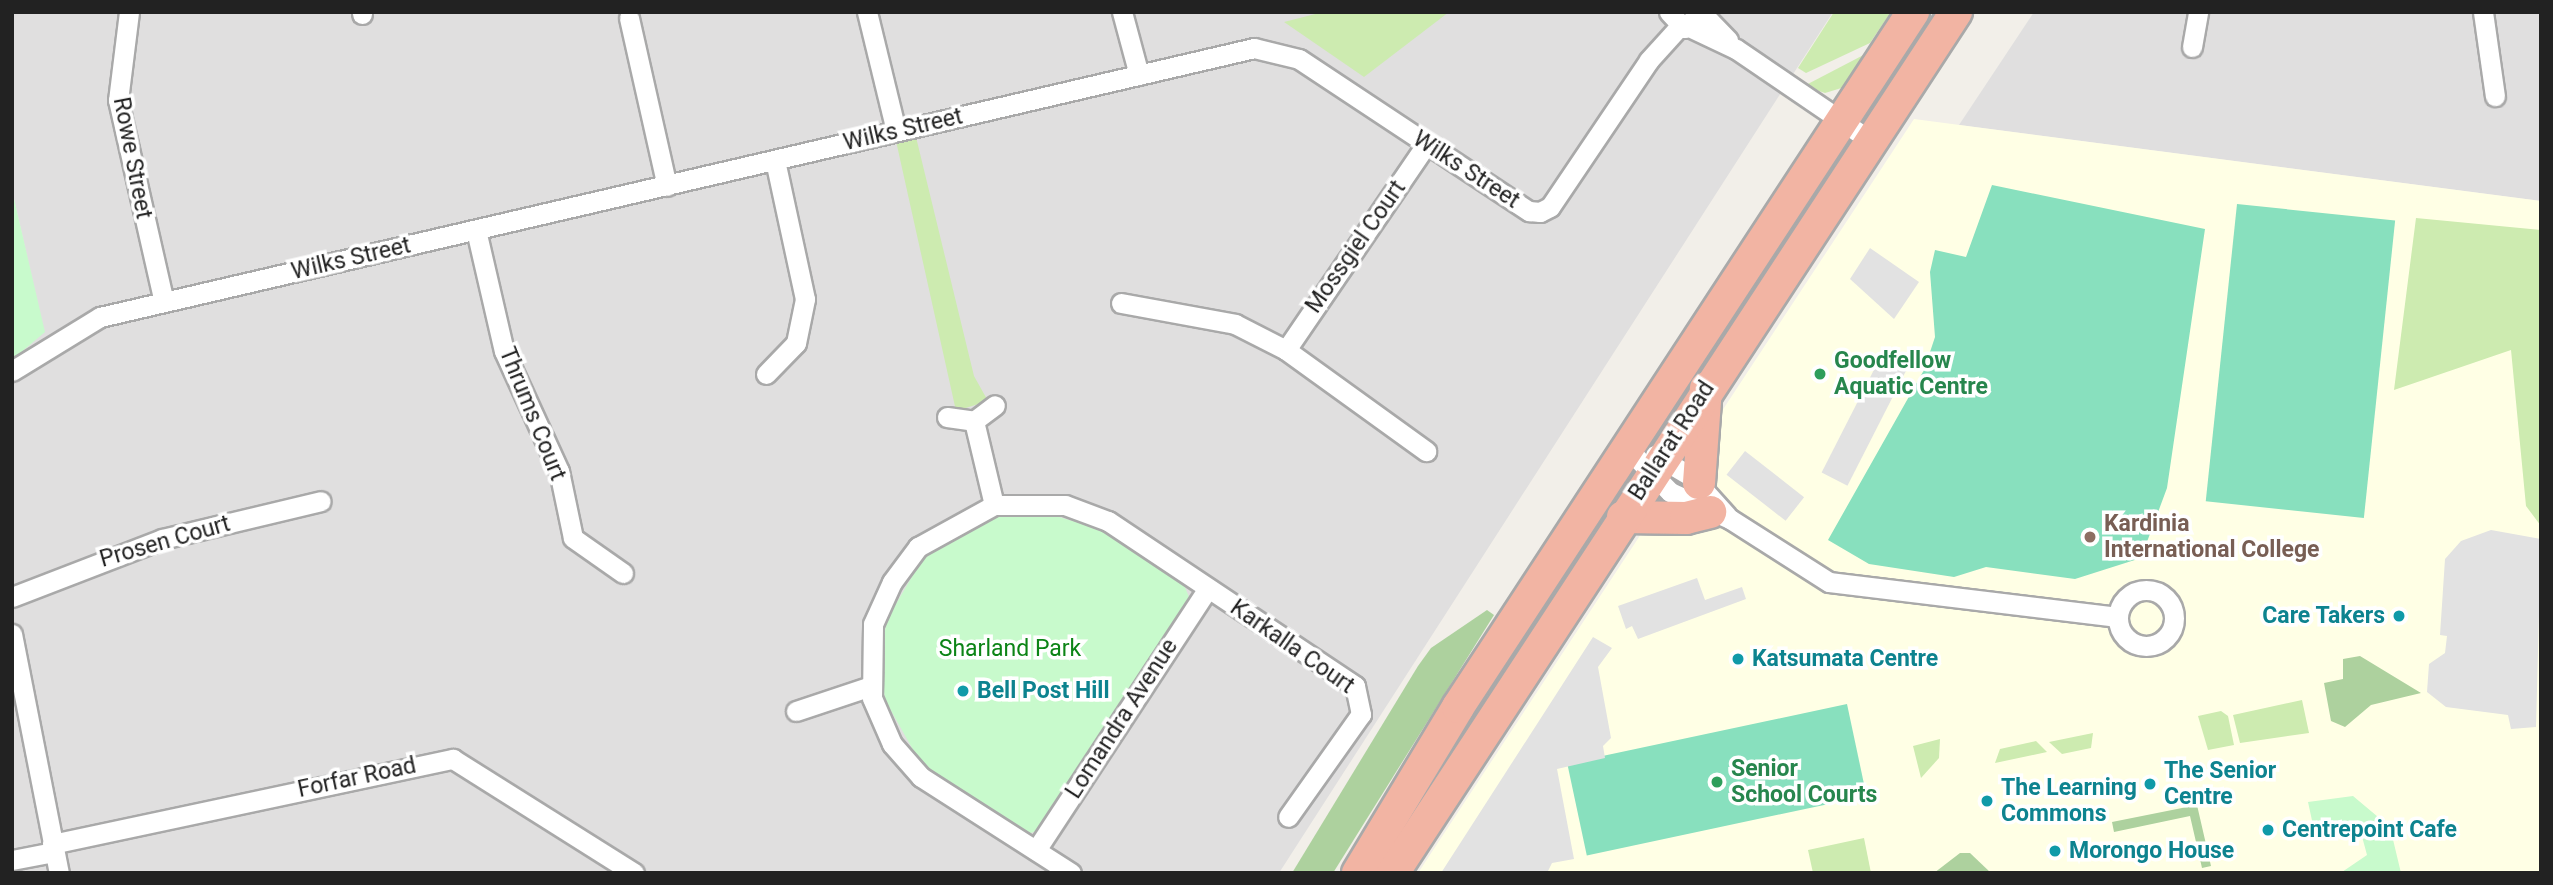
<!DOCTYPE html>
<html>
<head>
<meta charset="utf-8">
<style>
  body { margin:0 }
  #map { position:relative; width:2553px; height:885px; overflow:hidden; background:#f2efe9; font-family:Roboto,sans-serif }
  div>[style] { position:absolute }
  .residential>* { inset:0; background:#e0dfdf }
  .education>* { inset:0; background:#ffffe5 }
  .grass>* { inset:0; background:#cdebb0 }
  .forest>* { inset:0; background:#add19e }
  .park>* { inset:0; background:#c8facc }
  .pitch>* { inset:0; background:#88e0be; transform-origin:0 0 }
  .parking>* { inset:0; background:#e2e2e2; transform-origin:0 0 }
  .roads { filter:drop-shadow(2px 0 #a9a9a9) drop-shadow(-2px 0 #a9a9a9) drop-shadow(0 2px #a9a9a9) drop-shadow(0 -2px #a9a9a9) }
  .minor>* { height:19px; margin:-9.5px; padding:0 9.5px; transform-origin:9.5px; border-radius:9.5px; background:#fff }
  .minor>.ring { margin:-9.5px; padding:0; box-sizing:content-box; background:none; border:19px solid #fff; border-radius:50% }
  .trunk>* { height:32px; margin:-16px; padding:0 16px; transform-origin:16px; border-radius:16px; background:#f2b4a3 }
  .dots>* { width:19px; height:19px; translate:-50% -50%; box-sizing:border-box; border:4px solid #fff; border-radius:50% }
  span { translate:-50% -50%; white-space:nowrap; text-align:center; line-height:1.15; -webkit-text-stroke:7px #fff; paint-order:stroke }
  .street-label { font-size:23px; color:#222 }
  .leisure-label { font-size:23px; color:#27864d; font-weight:700 }
  .left { translate:0 -50%; text-align:left }
  .education-label { font-size:23px; color:#785e54; font-weight:700 }
  .culture-label { font-size:23px; color:#0d838f; font-weight:700 }
  .right { translate:-100% -50%; text-align:right }
  .park-label { font-size:23px; color:#0c8416 }
  .frame { position:absolute; inset:0; border:14px solid #222; pointer-events:none }
</style>
</head>
<body>
<div id="map">
  <div class="residential">
    <i style="clip-path:polygon(12px 12px,1833px 12px,1279px 873px,12px 873px,12px 360px,44px 332px,12px 190px)"></i>
    <i style="clip-path:polygon(2034px 12px,2541px 12px,2541px 201px,1959px 125px)"></i>
  </div>
  <div class="education">
    <i style="clip-path:polygon(1914px 119px,2541px 201px,2541px 873px,1418px 873px)"></i>
  </div>
  <div class="grass">
    <i style="clip-path:polygon(1323px 12px,1449px 12px,1364px 77px,1284px 22px)"></i>
    <i style="clip-path:polygon(1834px 12px,1891px 12px,1870px 43px,1806px 73px,1798px 68px)"></i>
    <i style="clip-path:polygon(1875px 49px,1848px 86px,1825px 93px,1804px 86px)"></i>
    <i style="clip-path:polygon(916px 137px,974px 376px,988px 401px,956px 411px,896px 141px)"></i>
    <i style="clip-path:polygon(2416px 218px,2541px 230px,2541px 526px,2526px 506px,2511px 350px,2394px 390px)"></i>
    <i style="clip-path:polygon(2302px 700px,2309px 733px,2240px 743px,2233px 715px)"></i>
    <i style="clip-path:polygon(2221px 711px,2228px 716px,2234px 745px,2208px 750px,2198px 716px)"></i>
    <i style="clip-path:polygon(2093px 733px,2091px 748px,2062px 754px,2049px 742px)"></i>
    <i style="clip-path:polygon(1940px 739px,1939px 758px,1921px 778px,1913px 746px)"></i>
    <i style="clip-path:polygon(2036px 741px,2047px 752px,1995px 763px,2000px 749px)"></i>
    <i style="clip-path:polygon(1864px 838px,1871px 873px,1813px 873px,1808px 850px)"></i>
  </div>
  <div class="forest">
    <i style="clip-path:polygon(1487px 610px,1494px 615px,1333px 873px,1292px 873px,1418px 666px,1431px 648px)"></i>
    <i style="clip-path:polygon(2360px 656px,2421px 693px,2371px 705px,2345px 727px,2331px 721px,2324px 683px,2343px 679px,2343px 659px)"></i>
    <i style="clip-path:polygon(2197px 805px,2211px 866px,2202px 868px,2190px 816px,2114px 832px,2112px 822px)"></i>
    <i style="clip-path:polygon(1960px 853px,1970px 853px,1991px 873px,1934px 873px)"></i>
  </div>
  <div class="park">
    <i style="clip-path:polygon(12px 190px,45px 332px,12px 360px)"></i>
    <i style="clip-path:polygon(1035px 510px,1100px 529px,1182px 580px,1189px 597px,1037px 831px,1024px 835px,921px 764px,885px 700px,880px 658px,887px 619px,926px 553px,996px 515px)"></i>
    <i style="clip-path:polygon(2353px 796px,2390px 827px,2401px 873px,2304px 873px,2342px 872px,2367px 855px,2360px 829px,2331px 826px,2330px 838px,2316px 839px,2308px 802px)"></i>
  </div>
  <div class="pitch">
    <i style="clip-path:polygon(1992px 185px,2205px 229px,2167px 488px,2141px 558px,2075px 579px,1986px 567px,1954px 577px,1869px 564px,1828px 540px,1924px 370px,1935px 337px,1930px 272px,1935px 250px,1966px 257px)"></i>
    <i style="left:2237px;top:204px;width:159px;height:299px;rotate:6deg"></i>
    <i style="left:1847px;top:704px;width:94px;height:286px;rotate:78deg"></i>
  </div>
  <div class="parking">
    <i style="clip-path:polygon(1870px 248px,1919px 282px,1894px 319px,1850px 279px)"></i>
    <i style="left:1882px;top:354px;width:29px;height:133px;rotate:27deg"></i>
    <i style="left:1745px;top:451px;width:75px;height:30px;rotate:38deg"></i>
    <i style="clip-path:polygon(2491px 530px,2541px 539px,2536px 727px,2511px 729px,2508px 715px,2446px 707px,2427px 692px,2429px 664px,2445px 653px,2447px 636px,2440px 635px,2445px 559px,2461px 541px)"></i>
    <i style="clip-path:polygon(1697px 578px,1705px 600px,1742px 587px,1746px 599px,1638px 639px,1632px 626px,1626px 629px,1618px 606px)"></i>
    <i style="clip-path:polygon(1593px 637px,1612px 648px,1598px 667px,1611px 738px,1603px 746px,1605px 758px,1557px 769px,1574px 859px,1552px 863px,1547px 873px,1441px 873px)"></i>
  </div>
  <div class="roads">
    <div class="minor">
      <i style="left:129px;top:12px;width:89px;rotate:97.1deg"></i>
      <i style="left:118px;top:100px;width:207px;rotate:77.2deg"></i>
      <i style="left:362px;top:12px;width:2px;rotate:90deg"></i>
      <i style="left:867px;top:12px;width:122px;rotate:76.3deg"></i>
      <i style="left:1122px;top:12px;width:65px;rotate:74.9deg"></i>
      <i style="left:1669px;top:12px;width:22px;rotate:47deg"></i>
      <i style="left:1684px;top:28px;width:23px;rotate:-43deg"></i>
      <i style="left:1701px;top:12px;width:39px;rotate:46deg"></i>
      <i style="left:2483px;top:12px;width:85px;rotate:81.9deg"></i>
      <i style="left:629px;top:18px;width:172px;rotate:77.3deg"></i>
      <i style="left:1689px;top:27px;width:52px;rotate:25.1deg"></i>
      <i style="left:1736px;top:49px;width:163px;rotate:34.3deg"></i>
      <i style="left:2192px;top:47px;width:36px;rotate:-80deg"></i>
      <i style="left:476px;top:230px;width:124px;rotate:77deg"></i>
      <i style="left:504px;top:351px;width:132px;rotate:65.4deg"></i>
      <i style="left:559px;top:471px;width:68px;rotate:78.2deg"></i>
      <i style="left:573px;top:538px;width:61px;rotate:35deg"></i>
      <i style="left:1121px;top:303px;width:116px;rotate:10.4deg"></i>
      <i style="left:1235px;top:324px;width:57px;rotate:27deg"></i>
      <i style="left:1286px;top:350px;width:173px;rotate:35.8deg"></i>
      <i style="left:1286px;top:350px;width:248px;rotate:-55.7deg"></i>
      <i style="left:12px;top:371px;width:103px;rotate:-31.5deg"></i>
      <i style="left:100px;top:317px;width:1185px;rotate:-13.12deg"></i>
      <i style="left:1254px;top:48px;width:46px;rotate:13.7deg"></i>
      <i style="left:1299px;top:59px;width:276px;rotate:33.5deg"></i>
      <i style="left:1529px;top:211px;width:11px;rotate:5deg"></i>
      <i style="left:1540px;top:212px;width:11px;rotate:-27deg"></i>
      <i style="left:1550px;top:207px;width:177px;rotate:-56deg"></i>
      <i style="left:1649px;top:60px;width:45px;rotate:-47.7deg"></i>
      <i style="left:766px;top:374px;width:43px;rotate:-45.9deg"></i>
      <i style="left:796px;top:343px;width:45px;rotate:-78.4deg"></i>
      <i style="left:805px;top:299px;width:142px;rotate:-102.2deg"></i>
      <i style="left:947px;top:417px;width:27px;rotate:8deg"></i>
      <i style="left:974px;top:421px;width:26px;rotate:-37deg"></i>
      <i style="left:974px;top:421px;width:86px;rotate:76.6deg"></i>
      <i style="left:1626px;top:447px;width:63px;rotate:45.6deg"></i>
      <i style="left:1670px;top:492px;width:66px;rotate:24.2deg"></i>
      <i style="left:1730px;top:519px;width:117px;rotate:32.5deg"></i>
      <i style="left:1829px;top:582px;width:291px;rotate:6.9deg"></i>
      <i style="left:1655px;top:455px;width:43px;rotate:30.7deg"></i>
      <i style="left:1692px;top:477px;width:52px;rotate:48.1deg"></i>
      <i class="ring" style="left:2118px;top:590px;width:37px;height:37px"></i>
      <i style="left:12px;top:597px;width:161px;rotate:-21.1deg"></i>
      <i style="left:162px;top:539px;width:163px;rotate:-13.4deg"></i>
      <i style="left:12px;top:634px;width:244px;rotate:78.9deg"></i>
      <i style="left:796px;top:711px;width:79px;rotate:-18.4deg"></i>
      <i style="left:52px;top:844px;width:410px;rotate:-12deg"></i>
      <i style="left:453px;top:759px;width:214px;rotate:32.2deg"></i>
      <i style="left:1036px;top:850px;width:313px;rotate:-56.7deg"></i>
      <i style="left:12px;top:860px;width:43px;rotate:-10.8deg"></i>
      <i style="left:1071px;top:873px;width:178px;rotate:-147.4deg"></i>
      <i style="left:921px;top:777px;width:44px;rotate:-131.3deg"></i>
      <i style="left:892px;top:744px;width:50px;rotate:-113.5deg"></i>
      <i style="left:872px;top:698px;width:74px;rotate:-89.2deg"></i>
      <i style="left:873px;top:624px;width:46px;rotate:-65.7deg"></i>
      <i style="left:892px;top:582px;width:44px;rotate:-53.4deg"></i>
      <i style="left:918px;top:547px;width:87px;rotate:-28.9deg"></i>
      <i style="left:994px;top:505px;width:71px"></i>
      <i style="left:1065px;top:505px;width:46px;rotate:20.4deg"></i>
      <i style="left:1108px;top:521px;width:297px;rotate:33.7deg"></i>
      <i style="left:1355px;top:686px;width:29px;rotate:78deg"></i>
      <i style="left:1361px;top:714px;width:126px;rotate:125.3deg"></i>
    </div>
    <div class="trunk">
      <i style="left:1699px;top:483px;width:95px;rotate:-85.8deg"></i>
      <i style="left:1623px;top:517px;width:63px;rotate:0.9deg"></i>
      <i style="left:1686px;top:518px;width:25px;rotate:-14deg"></i>
      <i style="left:1358px;top:873px;width:194px;rotate:-58.9deg"></i>
      <i style="left:1458px;top:707px;width:831px;rotate:-56.79deg"></i>
      <i style="left:1393px;top:873px;width:1029px;rotate:-56.82deg"></i>
    </div>
  </div>
  <div class="dots">
    <i style="left:1820px;top:374px;background:#2e9e5b"></i>
    <i style="left:2090px;top:537px;background:#8d6e63"></i>
    <i style="left:2399px;top:616px;background:#0f9aa8"></i>
    <i style="left:1738px;top:659px;background:#0f9aa8"></i>
    <i style="left:963px;top:691px;background:#0f9aa8"></i>
    <i style="left:1717px;top:782px;background:#2e9e5b"></i>
    <i style="left:2150px;top:784px;background:#0f9aa8"></i>
    <i style="left:1987px;top:801px;background:#0f9aa8"></i>
    <i style="left:2268px;top:830px;background:#0f9aa8"></i>
    <i style="left:2055px;top:851px;background:#0f9aa8"></i>
  </div>
  <div class="street-label">
    <span style="left:903px;top:130px;rotate:-13deg">Wilks Street</span>
    <span style="left:132px;top:158px;rotate:79deg">Rowe Street</span>
    <span style="left:1466px;top:170px;rotate:33deg">Wilks Street</span>
    <span style="left:1356px;top:247px;rotate:-55deg">Mossgiel Court</span>
    <span style="left:351px;top:259px;rotate:-13deg">Wilks Street</span>
    <span style="left:532px;top:414px;rotate:68deg">Thrums Court</span>
    <span style="left:1672px;top:441px;rotate:-57deg">Ballarat Road</span>
    <span style="left:165px;top:542px;rotate:-16deg">Prosen Court</span>
    <span style="left:1292px;top:647px;rotate:35deg">Karkalla Court</span>
    <span style="left:1122px;top:719px;rotate:-57deg">Lomandra Avenue</span>
    <span style="left:357px;top:778px;rotate:-12deg">Forfar Road</span>
  </div>
  <div class="leisure-label">
    <span class="left" style="left:1834px;top:374px">Goodfellow<br>Aquatic Centre</span>
    <span class="left" style="left:1731px;top:782px">Senior<br>School Courts</span>
  </div>
  <div class="education-label">
    <span class="left" style="left:2104px;top:537px">Kardinia<br>International College</span>
  </div>
  <div class="culture-label">
    <span class="right" style="left:2385px;top:616px">Care Takers</span>
    <span class="left" style="left:1752px;top:659px">Katsumata Centre</span>
    <span class="left" style="left:977px;top:691px">Bell Post Hill</span>
    <span class="left" style="left:2164px;top:784px">The Senior<br>Centre</span>
    <span class="left" style="left:2001px;top:801px">The Learning<br>Commons</span>
    <span class="left" style="left:2282px;top:830px">Centrepoint Cafe</span>
    <span class="left" style="left:2069px;top:851px">Morongo House</span>
  </div>
  <div class="park-label">
    <span style="left:1010px;top:649px">Sharland Park</span>
  </div>
  <div class="frame"></div>
</div>
</body>
</html>
